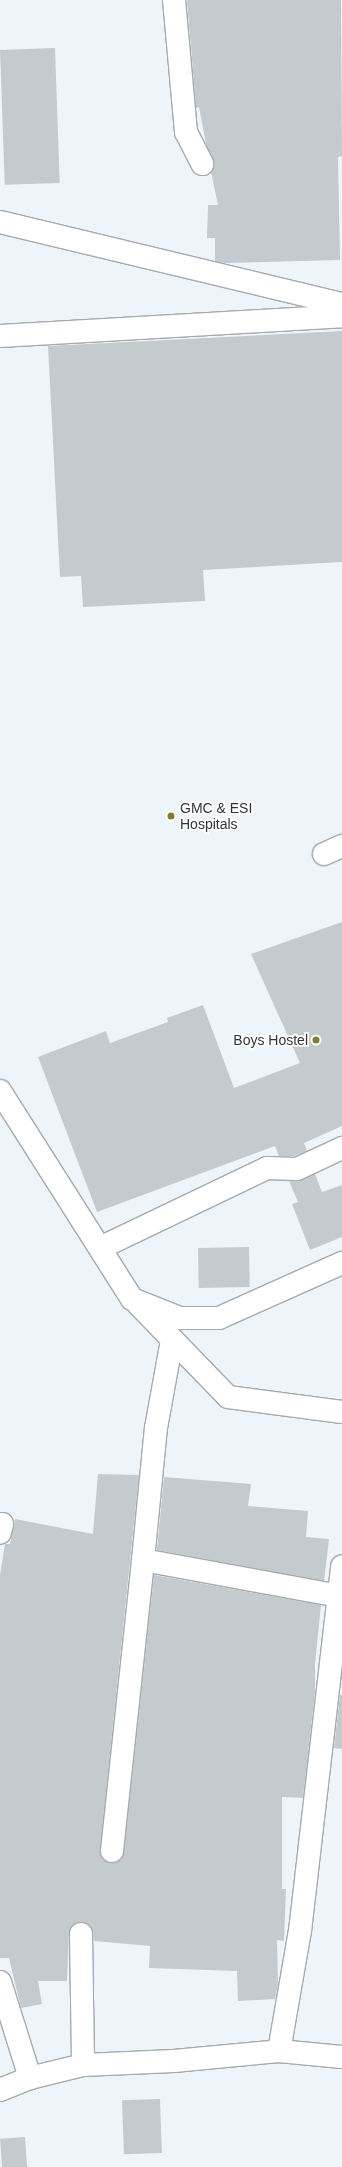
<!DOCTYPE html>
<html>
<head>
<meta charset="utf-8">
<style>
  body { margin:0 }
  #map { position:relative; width:342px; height:2167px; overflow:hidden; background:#edf5fa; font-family:Helvetica,sans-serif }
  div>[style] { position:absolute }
  .building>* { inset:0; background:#c3cbcf; transform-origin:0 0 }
  .roads { filter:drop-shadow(1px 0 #a3abaf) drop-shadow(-1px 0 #a3abaf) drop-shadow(0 1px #a3abaf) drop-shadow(0 -1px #a3abaf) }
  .minor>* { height:22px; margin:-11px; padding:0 11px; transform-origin:11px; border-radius:11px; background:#fff }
  .tertiary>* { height:22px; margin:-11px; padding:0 11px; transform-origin:11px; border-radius:11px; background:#fff }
  .dots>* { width:11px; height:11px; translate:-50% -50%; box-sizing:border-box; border:2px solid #fff; border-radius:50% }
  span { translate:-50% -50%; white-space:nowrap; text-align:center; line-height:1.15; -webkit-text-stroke:3.5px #fff; paint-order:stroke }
  .poi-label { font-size:14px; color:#313436 }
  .left { translate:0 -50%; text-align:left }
  .right { translate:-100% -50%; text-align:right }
</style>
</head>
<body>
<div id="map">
  <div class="building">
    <i style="clip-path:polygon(187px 0,341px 0,342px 156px,338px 157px,340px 260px,224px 263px,215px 261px,215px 238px,207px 238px,208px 205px,218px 205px,211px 172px,214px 164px,206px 144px,199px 107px,196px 108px)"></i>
    <i style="left:55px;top:48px;width:135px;height:55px;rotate:88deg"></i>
    <i style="clip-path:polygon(342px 331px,342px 562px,203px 570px,205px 601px,83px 607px,81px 576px,60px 577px,48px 346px)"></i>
    <i style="clip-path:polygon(342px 922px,342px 1126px,304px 1143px,307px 1151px,294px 1156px,279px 1156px,275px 1146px,97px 1212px,38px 1057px,106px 1031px,110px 1043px,168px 1022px,167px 1018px,203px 1005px,234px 1088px,300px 1063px,251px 954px)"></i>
    <i style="clip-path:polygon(315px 1174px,322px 1192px,342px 1185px,342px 1237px,310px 1250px,292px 1204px,298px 1202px,289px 1181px,302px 1180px)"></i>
    <i style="left:249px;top:1247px;width:40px;height:51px;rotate:89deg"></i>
    <i style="clip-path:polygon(98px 1474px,139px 1475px,100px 1850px,105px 1861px,117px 1862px,124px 1852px,154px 1575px,321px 1605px,315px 1664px,315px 1692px,303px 1798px,282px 1797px,282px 1889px,286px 1889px,284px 1941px,277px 1940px,278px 1983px,275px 1999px,238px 2001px,237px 1971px,149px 1968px,150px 1946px,94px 1941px,91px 1927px,81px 1922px,74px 1924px,69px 1934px,67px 1981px,38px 1981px,42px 2004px,21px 2008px,9px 1958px,0 1958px,0 1575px,5px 1544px,10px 1544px,15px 1519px,93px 1534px)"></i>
    <i style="clip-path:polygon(164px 1477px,251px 1484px,248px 1506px,308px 1511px,306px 1537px,329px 1539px,324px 1581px,157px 1550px)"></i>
    <i style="clip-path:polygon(340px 1695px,342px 1695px,342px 1749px,334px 1748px)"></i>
    <i style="left:160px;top:2099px;width:54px;height:38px;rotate:88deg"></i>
    <i style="left:25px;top:2137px;width:30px;height:25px;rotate:86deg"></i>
  </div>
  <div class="roads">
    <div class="minor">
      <i style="left:174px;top:0;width:133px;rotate:84.8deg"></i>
      <i style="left:186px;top:132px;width:36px;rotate:63deg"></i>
      <i style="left:0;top:222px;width:352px;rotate:13.5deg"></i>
      <i style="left:0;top:336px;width:343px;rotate:-3.3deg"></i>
      <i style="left:324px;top:854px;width:20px;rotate:-24deg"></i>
      <i style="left:0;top:1091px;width:246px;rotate:57.6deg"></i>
      <i style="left:132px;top:1299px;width:52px;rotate:21.6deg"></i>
      <i style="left:180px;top:1318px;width:39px"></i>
      <i style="left:219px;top:1318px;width:135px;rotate:-24.1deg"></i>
      <i style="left:100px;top:1248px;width:185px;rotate:-25.6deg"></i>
      <i style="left:267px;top:1168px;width:30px;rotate:2deg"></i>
      <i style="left:297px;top:1169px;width:50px;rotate:-25deg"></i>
      <i style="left:138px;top:1304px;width:129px;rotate:45.9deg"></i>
      <i style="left:228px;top:1397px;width:115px;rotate:7.5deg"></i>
      <i style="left:0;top:1524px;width:2px"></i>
      <i style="left:2px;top:1524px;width:9px;rotate:103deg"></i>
      <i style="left:143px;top:1560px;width:133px;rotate:-84.4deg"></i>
      <i style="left:156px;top:1428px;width:89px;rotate:-79.7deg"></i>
      <i style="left:112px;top:1851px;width:293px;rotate:-83.9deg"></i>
      <i style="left:143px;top:1560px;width:199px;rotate:10.4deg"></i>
      <i style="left:81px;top:1934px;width:131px;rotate:89.1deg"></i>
      <i style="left:0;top:1982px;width:101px;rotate:72.6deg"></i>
      <i style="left:279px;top:2051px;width:122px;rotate:-80.1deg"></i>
      <i style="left:300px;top:1931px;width:367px;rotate:-83.4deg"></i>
    </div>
    <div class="tertiary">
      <i style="left:0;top:2090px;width:32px;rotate:-22deg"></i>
      <i style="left:30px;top:2078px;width:55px;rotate:-13.8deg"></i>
      <i style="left:83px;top:2065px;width:91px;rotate:-2.5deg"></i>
      <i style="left:174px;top:2061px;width:105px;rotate:-5.4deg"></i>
      <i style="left:279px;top:2051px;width:63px;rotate:5.4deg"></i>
    </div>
  </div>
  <div class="dots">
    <i style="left:171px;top:816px;background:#837f27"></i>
    <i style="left:316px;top:1040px;background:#837f27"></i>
  </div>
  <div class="poi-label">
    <span class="left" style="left:180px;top:816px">GMC &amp; ESI<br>Hospitals</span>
    <span class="right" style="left:308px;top:1040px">Boys Hostel</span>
  </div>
</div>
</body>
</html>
